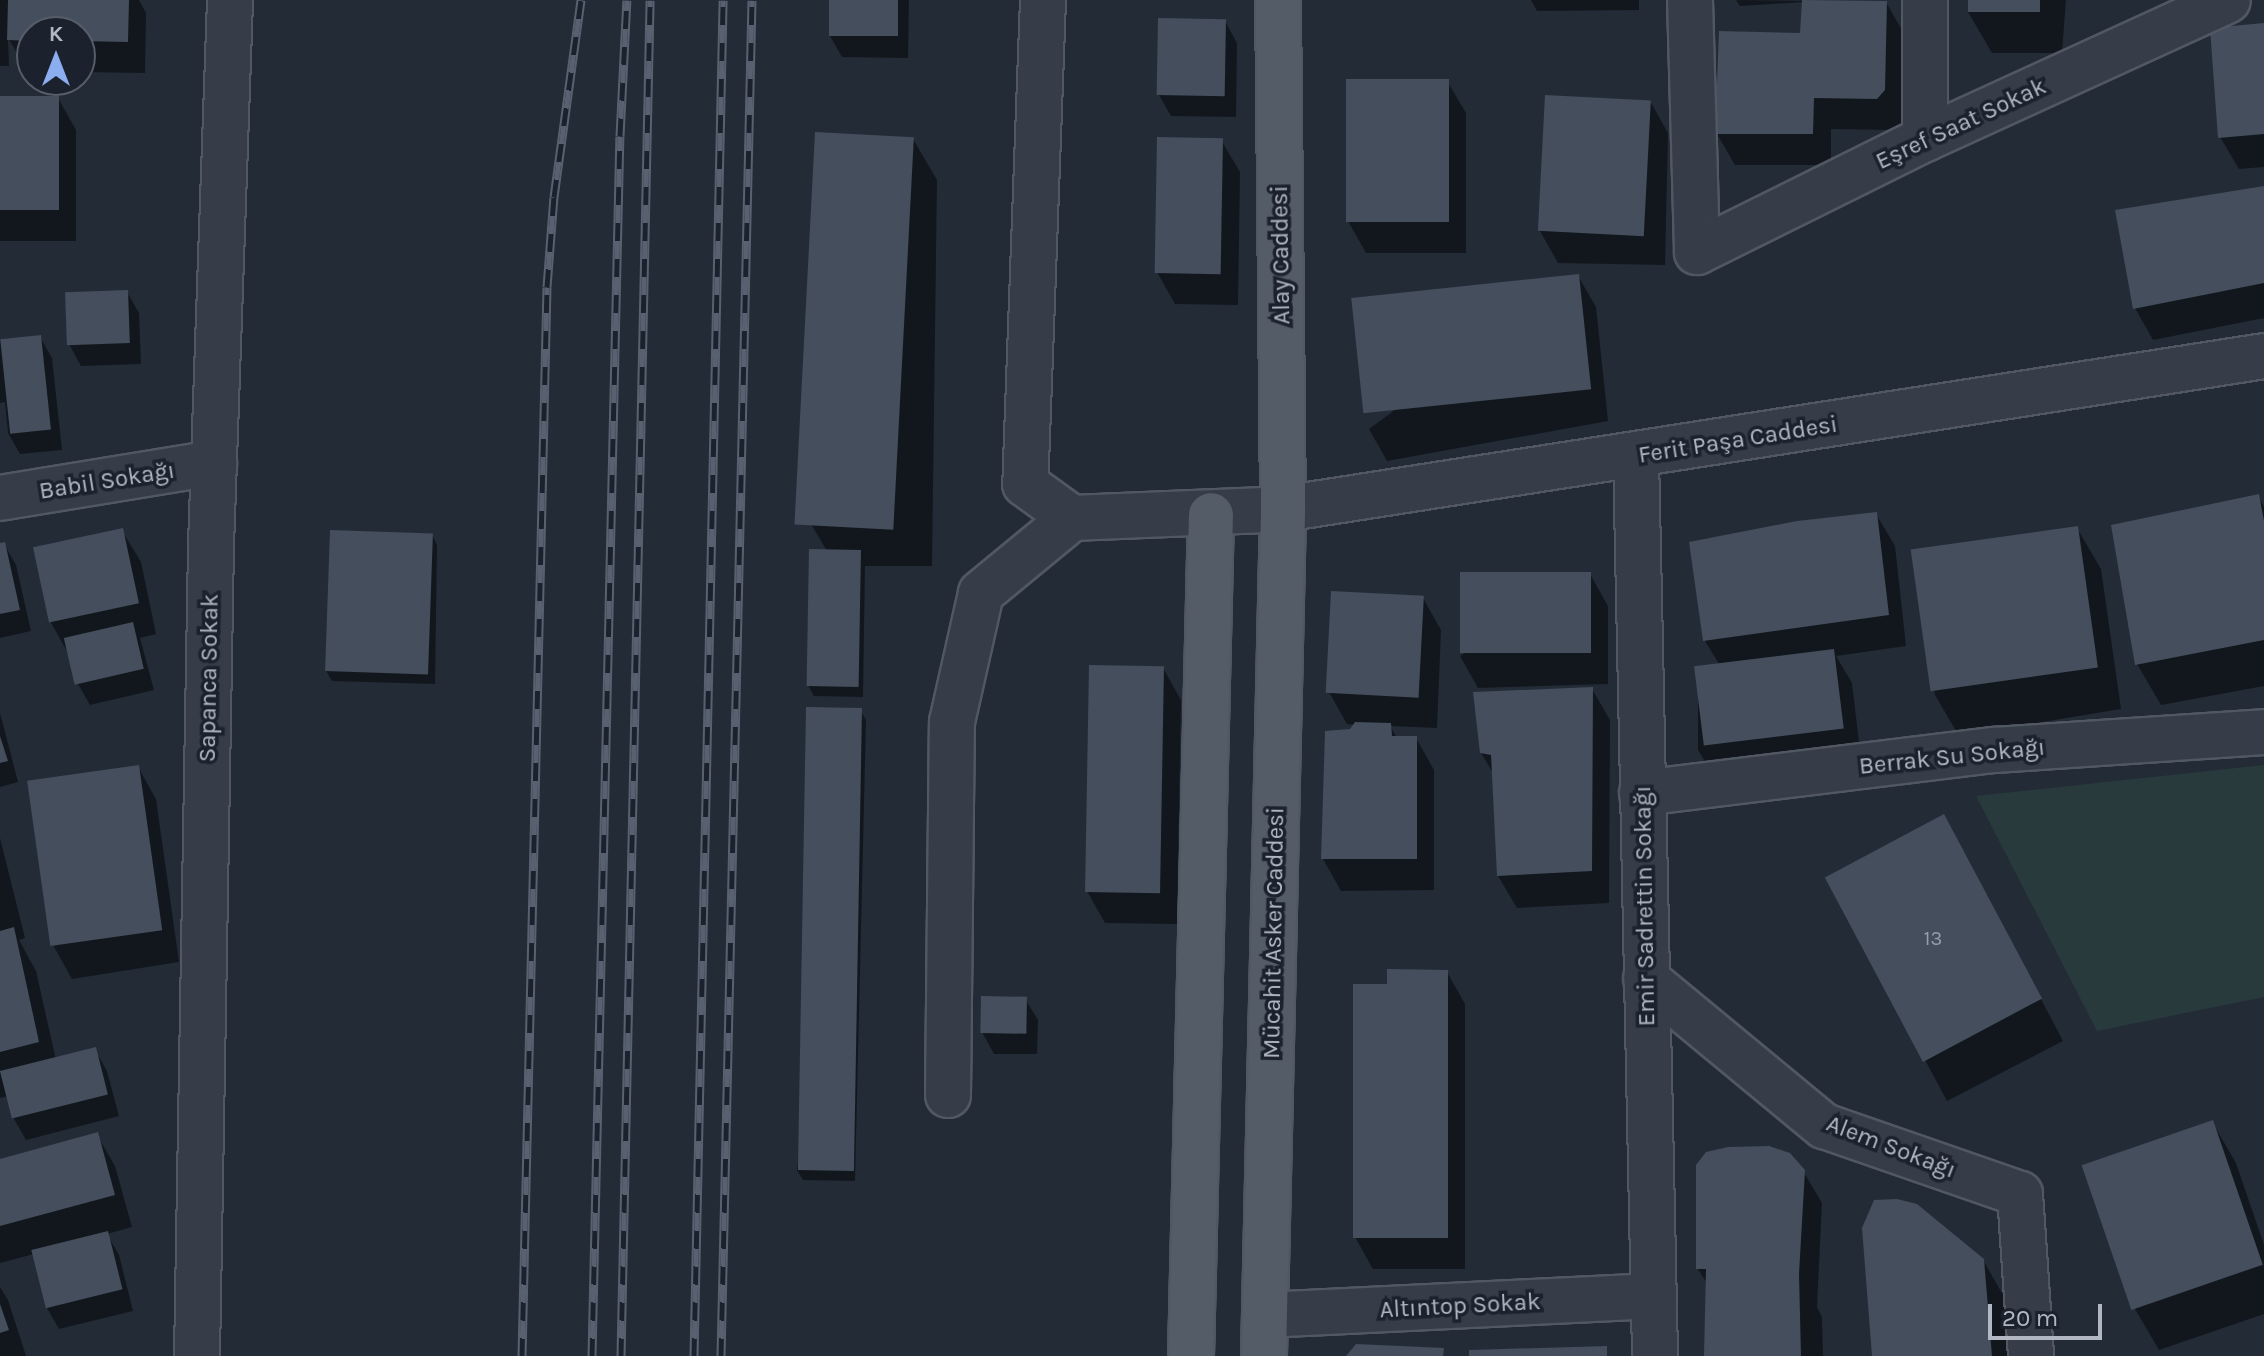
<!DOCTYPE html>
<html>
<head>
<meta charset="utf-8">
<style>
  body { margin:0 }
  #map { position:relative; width:2264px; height:1356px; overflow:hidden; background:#232b37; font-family:Karla,sans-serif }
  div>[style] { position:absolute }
  .green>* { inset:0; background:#283a3b }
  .shadow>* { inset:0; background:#0007 }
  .building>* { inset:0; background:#444e5c; transform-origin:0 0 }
  .roads { filter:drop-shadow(2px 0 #515863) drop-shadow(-2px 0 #515863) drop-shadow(0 2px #515863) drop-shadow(0 -2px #515863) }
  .minor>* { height:44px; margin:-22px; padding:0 22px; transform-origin:22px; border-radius:22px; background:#363d48 }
  .major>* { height:44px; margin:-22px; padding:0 22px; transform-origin:22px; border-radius:22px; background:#545c68 }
  .rail>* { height:9px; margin-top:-4.5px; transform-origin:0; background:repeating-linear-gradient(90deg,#1c222d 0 18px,#58616f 0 36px); box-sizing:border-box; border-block:2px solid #58616f }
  span { translate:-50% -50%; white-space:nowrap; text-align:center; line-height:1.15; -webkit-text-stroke:7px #1c222d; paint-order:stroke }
  .number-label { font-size:20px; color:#969eaa }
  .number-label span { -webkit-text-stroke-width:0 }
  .street-label { font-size:24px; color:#b1b8c4 }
  .north { position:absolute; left:16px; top:16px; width:80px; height:80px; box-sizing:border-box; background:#1c222d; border:2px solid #585e69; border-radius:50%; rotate:0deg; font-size:22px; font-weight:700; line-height:32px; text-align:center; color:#b1b8c4 }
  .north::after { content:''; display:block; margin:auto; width:28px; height:36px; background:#8baef0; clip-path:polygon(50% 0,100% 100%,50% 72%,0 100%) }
  .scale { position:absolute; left:1988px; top:1304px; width:114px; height:36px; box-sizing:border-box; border:4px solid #b1b8c4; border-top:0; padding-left:10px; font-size:24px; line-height:28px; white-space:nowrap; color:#b1b8c4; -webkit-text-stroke:6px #1c222d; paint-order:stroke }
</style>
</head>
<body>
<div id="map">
  <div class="green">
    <i style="clip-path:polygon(2264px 765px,2264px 997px,2097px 1031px,1976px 796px)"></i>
  </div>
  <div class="shadow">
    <i style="clip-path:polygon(0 0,139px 0,146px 13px,145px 73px,80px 72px,80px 32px,32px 32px,32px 72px,28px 71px,8px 38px,9px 66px,0 66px)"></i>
    <i style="clip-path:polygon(831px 0,909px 0,908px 58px,842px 57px,830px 36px)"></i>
    <i style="clip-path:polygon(1531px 0,1639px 0,1639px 10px,1537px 11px)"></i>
    <i style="clip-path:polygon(1736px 0,1886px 2px,1904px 34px,1903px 122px,1895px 130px,1831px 129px,1831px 165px,1735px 165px,1717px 134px,1802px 35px,1804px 2px,1740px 6px)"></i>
    <i style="clip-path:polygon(1970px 0,2066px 0,2062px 53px,1992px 53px,1968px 12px)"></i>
    <i style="clip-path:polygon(1225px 21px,1237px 43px,1236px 117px,1171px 116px,1159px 95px)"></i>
    <i style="clip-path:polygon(2264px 25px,2264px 167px,2239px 169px,2220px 137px)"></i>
    <i style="clip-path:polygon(1447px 81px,1466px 113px,1466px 253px,1366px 253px,1348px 221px)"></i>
    <i style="clip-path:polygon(58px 98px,76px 130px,76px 241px,0 241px,0 100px)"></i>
    <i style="clip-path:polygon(1650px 101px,1668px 133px,1665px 265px,1558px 263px,1540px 231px)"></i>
    <i style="clip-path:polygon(913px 139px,937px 180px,932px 566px,865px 566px,863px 697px,814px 696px,808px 685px,827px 551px,811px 524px)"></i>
    <i style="clip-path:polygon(1221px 140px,1240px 172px,1238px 305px,1175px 304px,1157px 272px)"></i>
    <i style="clip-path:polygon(2264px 189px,2264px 318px,2153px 340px,2135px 308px)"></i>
    <i style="clip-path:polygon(1578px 276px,1596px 307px,1608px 421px,1387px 461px,1369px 429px)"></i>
    <i style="clip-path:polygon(127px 292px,139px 313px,141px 364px,81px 366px,69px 344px)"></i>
    <i style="clip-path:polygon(40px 337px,52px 358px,62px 450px,20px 454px,8px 433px,5px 402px,0 403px,0 341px)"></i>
    <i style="clip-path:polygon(2258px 496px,2264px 507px,2264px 686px,2161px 705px,2137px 664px)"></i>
    <i style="clip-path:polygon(1876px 514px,1895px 546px,1906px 646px,1836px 656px,1852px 683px,1861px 759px,1717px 781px,1698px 750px,1698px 673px,1722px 669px,1705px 641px)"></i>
    <i style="clip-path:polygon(2077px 528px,2101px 569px,2121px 709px,1959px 736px,1935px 695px,1914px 558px)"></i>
    <i style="clip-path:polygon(122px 531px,141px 562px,156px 634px,140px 638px,154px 690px,90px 705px,78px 684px,68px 653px,50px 621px)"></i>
    <i style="clip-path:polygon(432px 535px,437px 545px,435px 684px,332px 681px,326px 671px)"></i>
    <i style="clip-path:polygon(4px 544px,16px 565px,31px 631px,0 638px,0 545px)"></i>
    <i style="clip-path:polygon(1590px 574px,1608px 606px,1608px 684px,1478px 688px,1460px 656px)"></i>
    <i style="clip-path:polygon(1423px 598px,1441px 630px,1437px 728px,1390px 726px,1397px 738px,1416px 738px,1434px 770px,1434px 890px,1341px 891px,1323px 859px,1351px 731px,1356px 725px,1347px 724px,1329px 692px)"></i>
    <i style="clip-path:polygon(1163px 668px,1181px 700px,1177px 924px,1105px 923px,1087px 891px)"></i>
    <i style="clip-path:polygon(1592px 689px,1610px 720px,1609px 903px,1517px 908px,1498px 876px,1493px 773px,1481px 753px)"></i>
    <i style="clip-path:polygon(860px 710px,866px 720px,855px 1181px,803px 1180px,797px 1170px)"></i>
    <i style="clip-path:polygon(0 713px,18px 782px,0 787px)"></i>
    <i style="clip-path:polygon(138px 767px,156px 799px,179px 962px,72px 979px,54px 947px)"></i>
    <i style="clip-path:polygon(0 838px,25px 938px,19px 940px,36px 971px,56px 1060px,95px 1050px,107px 1071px,119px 1116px,26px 1140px,14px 1119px,8px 1096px,0 1098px)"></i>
    <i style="clip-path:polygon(1967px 858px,2063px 1041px,1947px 1101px,1827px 877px)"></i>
    <i style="clip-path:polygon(1447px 972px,1465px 1004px,1465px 1269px,1373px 1269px,1355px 1237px,1389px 986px)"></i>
    <i style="clip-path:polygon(1025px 999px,1038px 1020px,1037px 1054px,994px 1054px,982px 1032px)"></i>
    <i style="clip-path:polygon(2212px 1122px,2236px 1163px,2264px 1245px,2264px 1314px,2159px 1350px,2135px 1309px)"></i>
    <i style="clip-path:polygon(97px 1135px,115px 1166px,132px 1227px,107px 1234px,119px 1255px,133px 1311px,59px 1329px,47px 1308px,34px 1254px,0 1263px,0 1161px)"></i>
    <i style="clip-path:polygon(1803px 1171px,1822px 1203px,1817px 1307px,1822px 1317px,1823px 1356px,1707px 1356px,1708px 1285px,1698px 1269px)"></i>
    <i style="clip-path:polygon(1983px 1260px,2007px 1302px,2011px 1356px,1874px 1356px)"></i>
    <i style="clip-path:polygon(0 1287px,8px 1300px,26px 1356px,0 1356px)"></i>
  </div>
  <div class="building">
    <i style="clip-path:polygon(8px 0,129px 0,128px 42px,80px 41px,80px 32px,32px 32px,32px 41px,7px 40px)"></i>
    <i style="left:829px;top:0;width:69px;height:36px"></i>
    <i style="clip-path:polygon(1802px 0,1887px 1px,1885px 90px,1877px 99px,1814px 98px,1813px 134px,1715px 134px,1719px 31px,1800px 33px)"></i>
    <i style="left:1968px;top:0;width:72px;height:12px"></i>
    <i style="left:1158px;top:18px;width:68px;height:77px;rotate:1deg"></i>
    <i style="clip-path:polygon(2264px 23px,2264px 134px,2218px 138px,2210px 28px)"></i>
    <i style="left:1346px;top:79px;width:103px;height:143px"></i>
    <i style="left:1545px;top:95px;width:106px;height:136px;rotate:3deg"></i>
    <i style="left:59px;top:96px;width:114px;height:59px;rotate:90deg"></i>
    <i style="left:815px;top:132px;width:99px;height:393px;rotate:3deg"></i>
    <i style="left:1157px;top:137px;width:66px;height:136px;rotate:1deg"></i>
    <i style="clip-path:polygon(2264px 186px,2264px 283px,2133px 309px,2115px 210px)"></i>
    <i style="left:1579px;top:274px;width:116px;height:229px;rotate:84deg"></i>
    <i style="left:128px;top:290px;width:53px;height:63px;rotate:88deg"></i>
    <i style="left:41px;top:335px;width:95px;height:41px;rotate:84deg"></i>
    <i style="clip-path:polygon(2259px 494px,2264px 521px,2264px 640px,2135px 665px,2111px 525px)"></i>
    <i style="clip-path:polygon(1877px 512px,1889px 615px,1703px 641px,1689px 542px,1797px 521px)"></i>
    <i style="left:2078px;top:526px;width:143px;height:169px;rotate:82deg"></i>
    <i style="left:123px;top:528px;width:77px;height:92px;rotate:78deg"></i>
    <i style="left:330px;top:530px;width:103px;height:141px;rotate:2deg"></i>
    <i style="clip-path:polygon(5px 542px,20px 610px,0 614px,0 543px)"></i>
    <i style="left:809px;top:549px;width:52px;height:137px;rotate:1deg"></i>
    <i style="left:1591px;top:572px;width:81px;height:131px;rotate:90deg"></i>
    <i style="left:1331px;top:591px;width:93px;height:102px;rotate:3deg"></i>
    <i style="left:133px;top:622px;width:48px;height:71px;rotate:77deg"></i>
    <i style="left:1834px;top:649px;width:80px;height:141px;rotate:83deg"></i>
    <i style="left:1089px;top:665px;width:75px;height:227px;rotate:1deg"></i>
    <i style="clip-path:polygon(1593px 687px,1592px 871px,1497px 876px,1491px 755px,1480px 753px,1473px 692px)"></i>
    <i style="left:806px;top:707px;width:56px;height:463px;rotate:1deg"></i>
    <i style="clip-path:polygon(1355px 722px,1391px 723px,1392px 736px,1417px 736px,1417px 859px,1321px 859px,1325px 731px,1350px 729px)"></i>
    <i style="clip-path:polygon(0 736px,8px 761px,0 763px)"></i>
    <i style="left:139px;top:765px;width:167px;height:113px;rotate:82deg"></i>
    <i style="left:1944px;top:814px;width:209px;height:135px;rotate:62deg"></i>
    <i style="clip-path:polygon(14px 927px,39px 1042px,0 1052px,0 931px)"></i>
    <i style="clip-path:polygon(1387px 969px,1448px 970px,1448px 1238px,1353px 1238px,1353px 984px,1387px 984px)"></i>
    <i style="left:981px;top:996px;width:46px;height:37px;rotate:1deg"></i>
    <i style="left:96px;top:1047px;width:49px;height:99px;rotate:76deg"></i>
    <i style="left:2213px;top:1120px;width:153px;height:139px;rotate:71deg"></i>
    <i style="clip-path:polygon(98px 1132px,115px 1195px,0 1226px,0 1159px)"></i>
    <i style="clip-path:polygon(1769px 1146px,1790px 1153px,1805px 1170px,1799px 1274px,1801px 1356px,1704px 1356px,1706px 1269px,1696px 1269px,1696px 1165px,1706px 1152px,1728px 1147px)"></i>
    <i style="clip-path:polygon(1897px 1199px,1917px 1204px,1984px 1259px,1992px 1356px,1872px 1356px,1862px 1228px,1874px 1200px)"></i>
    <i style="left:108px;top:1231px;width:60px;height:79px;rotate:76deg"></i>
    <i style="clip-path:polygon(0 1304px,9px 1330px,0 1333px)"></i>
    <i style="clip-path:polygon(1356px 1344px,1444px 1348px,1443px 1356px,1346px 1356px)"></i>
    <i style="clip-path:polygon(1607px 1346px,1607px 1356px,1469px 1356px,1469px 1350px)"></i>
  </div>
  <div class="roads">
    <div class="minor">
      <i style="left:1043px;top:0;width:484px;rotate:92.1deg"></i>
      <i style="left:1025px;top:484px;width:58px;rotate:35.9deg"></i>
      <i style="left:1072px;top:518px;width:211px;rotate:-2.4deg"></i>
      <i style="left:1283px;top:509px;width:993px;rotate:-8.86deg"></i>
      <i style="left:1690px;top:0;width:252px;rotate:88.4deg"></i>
      <i style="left:1697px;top:252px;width:254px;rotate:-26.4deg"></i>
      <i style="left:1925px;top:139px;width:333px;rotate:-24.6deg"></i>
      <i style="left:1925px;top:0;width:139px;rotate:90deg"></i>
      <i style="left:1636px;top:456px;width:900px;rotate:88.79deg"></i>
      <i style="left:0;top:498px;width:217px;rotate:-9.3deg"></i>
      <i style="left:1642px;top:793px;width:355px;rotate:-7deg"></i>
      <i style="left:1994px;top:750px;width:271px;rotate:-3.8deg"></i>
      <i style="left:1646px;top:979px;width:231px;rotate:39.6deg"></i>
      <i style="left:1824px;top:1126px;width:207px;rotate:19.1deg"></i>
      <i style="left:2020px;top:1194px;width:162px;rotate:86.1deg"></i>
      <i style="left:948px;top:1095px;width:373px;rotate:-89.4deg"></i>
      <i style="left:952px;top:722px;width:132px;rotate:-77.3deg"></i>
      <i style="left:981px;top:593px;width:118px;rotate:-39.5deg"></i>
      <i style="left:1266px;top:1315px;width:388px;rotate:-2.8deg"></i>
      <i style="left:197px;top:1356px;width:811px;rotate:-89.01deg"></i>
      <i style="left:211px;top:545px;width:545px;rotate:-88deg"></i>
    </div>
    <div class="major">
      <i style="left:1191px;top:1356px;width:841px;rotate:-88.64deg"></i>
      <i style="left:1264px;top:1356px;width:847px;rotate:-88.71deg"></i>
      <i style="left:1283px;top:509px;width:509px;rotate:-90.56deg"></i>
    </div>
  </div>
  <div class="rail">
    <i style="left:522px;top:1356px;width:1069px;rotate:-88.66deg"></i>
    <i style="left:547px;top:287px;width:90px;rotate:-85.6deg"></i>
    <i style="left:554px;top:197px;width:199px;rotate:-82.2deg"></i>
    <i style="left:592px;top:1356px;width:1220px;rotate:-88.69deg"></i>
    <i style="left:620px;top:136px;width:136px;rotate:-87.1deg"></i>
    <i style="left:621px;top:1356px;width:1356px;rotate:-88.77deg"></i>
    <i style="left:694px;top:1356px;width:1356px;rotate:-88.77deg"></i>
    <i style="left:721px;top:1356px;width:1356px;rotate:-88.69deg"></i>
  </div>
  <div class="number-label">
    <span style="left:1933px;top:938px">13</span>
  </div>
  <div class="street-label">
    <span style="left:1961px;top:124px;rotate:-25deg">Eşref Saat Sokak</span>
    <span style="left:1281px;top:255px;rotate:-91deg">Alay Caddesi</span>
    <span style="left:1738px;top:440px;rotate:-9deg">Ferit Paşa Caddesi</span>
    <span style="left:107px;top:481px;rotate:-9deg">Babil Sokağı</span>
    <span style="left:209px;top:678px;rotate:-89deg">Sapanca Sokak</span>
    <span style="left:1952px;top:757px;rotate:-6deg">Berrak Su Sokağı</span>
    <span style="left:1645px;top:906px;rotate:-91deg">Emir Sadrettin Sokağı</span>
    <span style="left:1274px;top:933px;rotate:-89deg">Mücahit Asker Caddesi</span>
    <span style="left:1891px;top:1147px;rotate:21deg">Alem Sokağı</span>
    <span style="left:1460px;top:1306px;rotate:-3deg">Altıntop Sokak</span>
  </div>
  <div class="north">K</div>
  <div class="scale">20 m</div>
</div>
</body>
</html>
